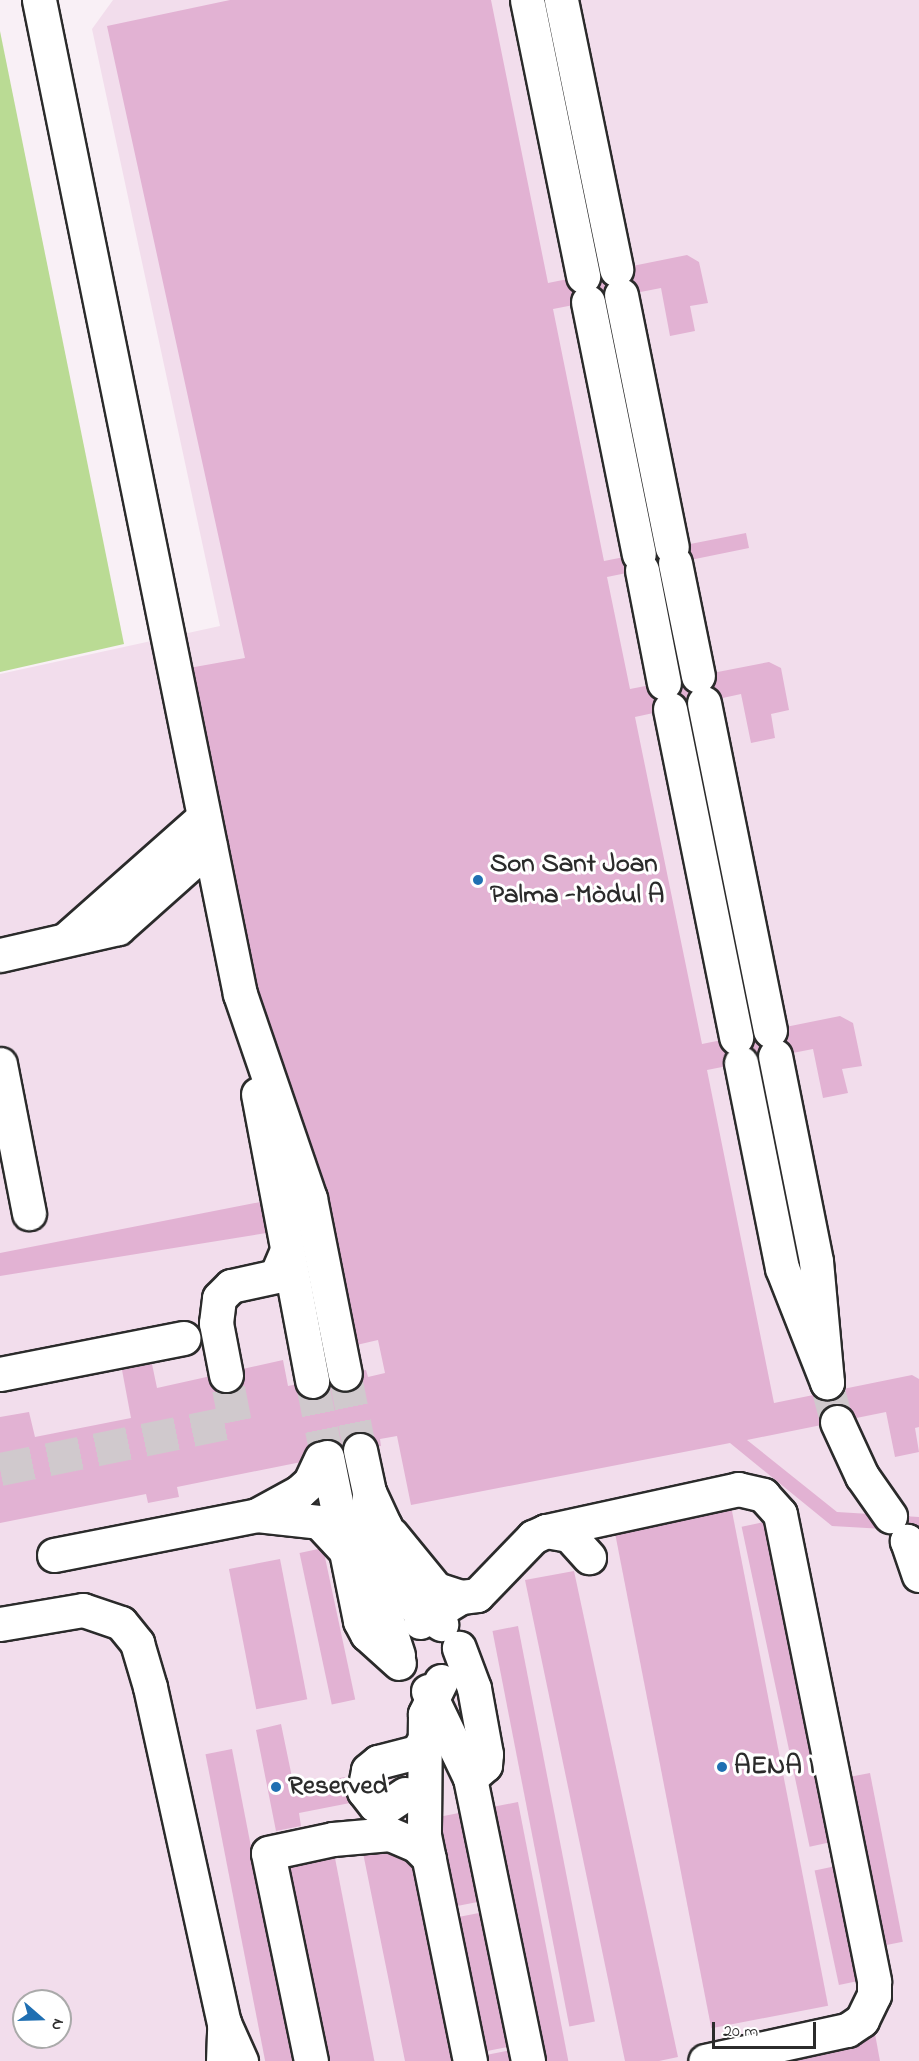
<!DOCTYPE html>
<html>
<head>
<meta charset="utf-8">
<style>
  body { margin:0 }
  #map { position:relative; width:919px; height:2061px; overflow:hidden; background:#f9f0f6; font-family:"Indie Flower",sans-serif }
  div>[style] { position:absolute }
  .built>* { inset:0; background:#f2ddec }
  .green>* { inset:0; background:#badb94 }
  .building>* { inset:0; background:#e2b2d3; transform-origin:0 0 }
  .minor-tunnel>* { height:33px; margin-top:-16.5px; transform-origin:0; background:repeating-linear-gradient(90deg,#d0c9cd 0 33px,transparent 0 49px) }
  .roads { filter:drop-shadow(2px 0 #2b2b2b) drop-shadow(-2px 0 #2b2b2b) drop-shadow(0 2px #2b2b2b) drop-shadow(0 -2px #2b2b2b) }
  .minor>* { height:33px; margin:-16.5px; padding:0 16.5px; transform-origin:16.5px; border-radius:16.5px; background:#fff }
  .dots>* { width:16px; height:16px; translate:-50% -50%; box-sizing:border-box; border:3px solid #fff; border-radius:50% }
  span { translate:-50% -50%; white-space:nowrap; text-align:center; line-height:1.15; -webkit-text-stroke:6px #fff; paint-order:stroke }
  .poi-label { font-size:27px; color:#2b2b2b; font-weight:700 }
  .left { translate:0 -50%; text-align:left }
  .north { position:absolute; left:12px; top:1989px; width:60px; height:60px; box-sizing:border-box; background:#fff; border:2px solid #aaa; border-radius:50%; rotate:110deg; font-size:16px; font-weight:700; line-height:24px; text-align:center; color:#2b2b2b }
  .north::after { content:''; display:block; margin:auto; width:21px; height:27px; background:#1f6fb2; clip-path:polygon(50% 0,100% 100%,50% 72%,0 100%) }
  .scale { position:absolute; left:712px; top:2022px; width:104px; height:27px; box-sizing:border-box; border:3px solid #2b2b2b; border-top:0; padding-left:8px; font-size:18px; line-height:21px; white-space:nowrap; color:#2b2b2b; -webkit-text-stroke:4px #fff; paint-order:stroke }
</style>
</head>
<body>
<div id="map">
  <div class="built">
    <i style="clip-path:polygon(evenodd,113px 0,919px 0,919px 2061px,0 2061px,0 674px,220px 626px,92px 29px,113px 0,24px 2001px,60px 2001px,60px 2037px,24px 2037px,24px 2001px)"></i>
  </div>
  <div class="green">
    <i style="clip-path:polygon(0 31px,124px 644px,0 672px)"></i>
  </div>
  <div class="building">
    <i style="clip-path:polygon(230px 0,491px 0,548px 283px,687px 255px,699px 262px,708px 303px,690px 306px,695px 331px,670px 336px,661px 288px,553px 309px,604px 561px,746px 533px,749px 548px,607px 577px,630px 689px,769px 662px,781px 668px,789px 710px,771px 714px,775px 738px,751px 743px,741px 694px,635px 717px,702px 1044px,840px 1016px,853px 1023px,862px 1066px,842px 1069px,848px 1093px,823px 1098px,813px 1049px,707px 1070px,774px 1403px,912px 1375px,919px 1379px,919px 1427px,915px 1428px,919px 1452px,895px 1457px,886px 1412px,747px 1440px,837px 1512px,919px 1517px,919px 1531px,832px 1526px,730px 1443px,411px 1505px,397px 1436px,380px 1439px,381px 1446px,177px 1487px,179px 1497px,148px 1503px,146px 1494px,0 1523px,0 1417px,29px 1412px,35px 1437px,131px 1418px,122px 1370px,152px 1364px,157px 1388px,283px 1360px,288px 1386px,366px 1370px,368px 1377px,385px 1373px,378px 1340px,322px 1353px,297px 1228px,0 1276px,0 1253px,291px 1196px,189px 668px,245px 658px,107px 26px)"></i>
    <i style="left:731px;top:1506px;width:509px;height:119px;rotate:79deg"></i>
    <i style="left:769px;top:1521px;width:327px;height:28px;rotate:78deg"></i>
    <i style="left:323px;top:1548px;width:155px;height:24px;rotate:78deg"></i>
    <i style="left:280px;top:1559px;width:143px;height:52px;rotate:79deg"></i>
    <i style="clip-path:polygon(574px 1571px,678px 2057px,659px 2061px,625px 2061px,525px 1580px)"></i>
    <i style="left:518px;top:1626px;width:403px;height:26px;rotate:79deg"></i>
    <i style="clip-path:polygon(281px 1724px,294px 1787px,345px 1777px,350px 1803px,299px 1813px,301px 1826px,276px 1831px,256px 1730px)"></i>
    <i style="left:232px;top:1749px;width:318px;height:27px;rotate:79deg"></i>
    <i style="left:870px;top:1773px;width:172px;height:28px;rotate:79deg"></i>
    <i style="left:518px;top:1802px;width:264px;height:26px;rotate:79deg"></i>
    <i style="left:464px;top:1812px;width:91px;height:26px;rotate:79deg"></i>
    <i style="clip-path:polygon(387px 1843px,390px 1855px,415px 1850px,458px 2061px,405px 2061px,362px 1848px)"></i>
    <i style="left:334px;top:1853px;width:212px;height:52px;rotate:79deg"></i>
    <i style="left:841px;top:1865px;width:117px;height:27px;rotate:78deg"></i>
    <i style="left:484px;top:1912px;width:137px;height:26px;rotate:79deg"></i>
    <i style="clip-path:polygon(875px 2034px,880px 2061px,750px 2061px,750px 2060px)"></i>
    <i style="clip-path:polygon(511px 2050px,513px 2061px,487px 2061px,486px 2055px)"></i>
  </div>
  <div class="minor-tunnel">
    <i style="left:345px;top:1374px;width:77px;rotate:78.8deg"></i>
    <i style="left:312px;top:1381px;width:77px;rotate:78.8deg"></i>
    <i style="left:829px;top:1392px;width:31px;rotate:75deg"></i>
    <i style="left:0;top:1469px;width:240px;rotate:-11.5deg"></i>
    <i style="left:235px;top:1421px;width:47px;rotate:-101.1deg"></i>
  </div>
  <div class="roads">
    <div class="minor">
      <i style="left:39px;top:0;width:1014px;rotate:78.57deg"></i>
      <i style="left:240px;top:994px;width:216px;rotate:71.1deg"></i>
      <i style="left:310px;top:1198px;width:179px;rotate:78.8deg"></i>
      <i style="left:527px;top:0;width:282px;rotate:78.5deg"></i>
      <i style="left:561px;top:0;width:275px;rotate:78.4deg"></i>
      <i style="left:621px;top:295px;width:257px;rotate:78.6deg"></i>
      <i style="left:588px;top:302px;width:257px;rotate:78.6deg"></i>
      <i style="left:675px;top:563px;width:115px;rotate:78.5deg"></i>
      <i style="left:642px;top:570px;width:115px;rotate:79deg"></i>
      <i style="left:704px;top:703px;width:334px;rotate:78.6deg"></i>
      <i style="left:670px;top:709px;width:335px;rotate:78.6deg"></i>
      <i style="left:66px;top:939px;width:184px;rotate:-41.5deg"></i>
      <i style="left:0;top:955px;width:121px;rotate:-12.9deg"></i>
      <i style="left:118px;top:928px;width:123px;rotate:-41.7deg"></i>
      <i style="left:741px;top:1063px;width:209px;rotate:78.7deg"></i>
      <i style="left:782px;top:1268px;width:123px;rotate:68.5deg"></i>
      <i style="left:827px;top:1382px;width:121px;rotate:-95.2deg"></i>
      <i style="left:816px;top:1261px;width:209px;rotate:-101.3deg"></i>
      <i style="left:0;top:1064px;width:152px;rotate:79deg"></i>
      <i style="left:258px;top:1094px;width:292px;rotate:79.3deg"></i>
      <i style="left:0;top:1374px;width:187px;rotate:-11.1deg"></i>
      <i style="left:226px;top:1375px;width:53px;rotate:-100.9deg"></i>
      <i style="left:216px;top:1323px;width:25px;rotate:-83deg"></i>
      <i style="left:219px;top:1298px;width:17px;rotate:-45deg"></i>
      <i style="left:231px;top:1286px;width:46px;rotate:-12.5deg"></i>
      <i style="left:276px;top:1276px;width:28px;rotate:-67deg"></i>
      <i style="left:837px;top:1422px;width:60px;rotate:65.2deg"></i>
      <i style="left:862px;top:1476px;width:49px;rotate:55deg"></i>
      <i style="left:360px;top:1450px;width:43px;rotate:77.9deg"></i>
      <i style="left:327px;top:1457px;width:167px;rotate:78.6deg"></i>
      <i style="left:360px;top:1621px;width:15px;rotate:62deg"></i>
      <i style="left:367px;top:1634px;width:43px;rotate:42.2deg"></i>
      <i style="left:257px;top:1515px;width:48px;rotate:-28.7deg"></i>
      <i style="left:299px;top:1492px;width:15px;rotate:-42deg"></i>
      <i style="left:310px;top:1482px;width:26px;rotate:-65deg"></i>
      <i style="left:546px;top:1531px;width:197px;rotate:-12.3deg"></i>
      <i style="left:738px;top:1489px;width:26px;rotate:13deg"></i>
      <i style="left:763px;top:1495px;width:25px;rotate:48deg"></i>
      <i style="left:780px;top:1514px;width:477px;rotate:78.6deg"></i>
      <i style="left:874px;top:1982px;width:13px;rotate:90deg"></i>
      <i style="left:874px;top:1995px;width:28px;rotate:116deg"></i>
      <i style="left:862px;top:2020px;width:18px;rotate:146deg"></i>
      <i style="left:847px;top:2030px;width:145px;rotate:167.7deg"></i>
      <i style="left:391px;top:1534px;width:71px;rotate:50.7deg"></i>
      <i style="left:436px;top:1589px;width:26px;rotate:18deg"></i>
      <i style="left:919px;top:1554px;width:18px;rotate:-133deg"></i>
      <i style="left:907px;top:1541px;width:36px;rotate:71deg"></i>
      <i style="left:54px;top:1555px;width:207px;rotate:-11.1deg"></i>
      <i style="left:257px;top:1515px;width:62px;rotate:6.4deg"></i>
      <i style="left:319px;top:1522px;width:41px;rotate:47deg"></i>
      <i style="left:420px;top:1622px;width:48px;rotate:-31.4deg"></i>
      <i style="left:461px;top:1597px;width:16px;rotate:-7deg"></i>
      <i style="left:477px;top:1595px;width:81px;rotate:-46deg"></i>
      <i style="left:533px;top:1537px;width:14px;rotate:-25deg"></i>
      <i style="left:546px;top:1531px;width:23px;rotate:10deg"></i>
      <i style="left:569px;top:1535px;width:30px;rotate:48deg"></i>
      <i style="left:0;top:1624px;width:84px;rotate:-9.6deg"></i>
      <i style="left:83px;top:1610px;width:40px;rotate:18.9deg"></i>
      <i style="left:121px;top:1623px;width:26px;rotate:51deg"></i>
      <i style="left:137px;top:1643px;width:46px;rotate:73.5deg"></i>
      <i style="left:150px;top:1687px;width:344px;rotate:77.6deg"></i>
      <i style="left:398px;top:1655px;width:45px;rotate:-108deg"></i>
      <i style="left:384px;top:1612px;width:82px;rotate:-101.3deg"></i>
      <i style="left:368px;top:1532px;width:40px;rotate:-88.6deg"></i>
      <i style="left:369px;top:1492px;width:38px;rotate:65deg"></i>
      <i style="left:385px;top:1526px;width:75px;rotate:75.4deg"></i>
      <i style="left:404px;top:1599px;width:45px;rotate:34deg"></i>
      <i style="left:441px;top:1681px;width:37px;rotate:116deg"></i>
      <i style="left:425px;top:1714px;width:121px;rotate:90.5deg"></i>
      <i style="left:424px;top:1835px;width:231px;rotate:78.5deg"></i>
      <i style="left:428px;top:1691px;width:97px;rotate:64.2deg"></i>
      <i style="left:470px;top:1778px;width:20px;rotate:-41deg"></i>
      <i style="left:485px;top:1765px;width:11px;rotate:-85deg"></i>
      <i style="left:486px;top:1754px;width:67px;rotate:-100.3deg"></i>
      <i style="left:474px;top:1688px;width:43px;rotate:-110.6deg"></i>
      <i style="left:470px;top:1778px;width:289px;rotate:78.4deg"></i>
      <i style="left:405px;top:1794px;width:25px;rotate:146deg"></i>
      <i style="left:384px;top:1808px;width:9px;rotate:-162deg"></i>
      <i style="left:375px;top:1805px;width:18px;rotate:-128deg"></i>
      <i style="left:364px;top:1791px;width:21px;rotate:-79deg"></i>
      <i style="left:368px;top:1770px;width:13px;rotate:-39deg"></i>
      <i style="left:378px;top:1762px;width:40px;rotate:-14.4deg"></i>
      <i style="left:417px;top:1752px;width:13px;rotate:-58deg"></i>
      <i style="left:223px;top:2061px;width:38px;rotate:-88deg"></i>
      <i style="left:224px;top:2023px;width:42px;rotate:65.9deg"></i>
      <i style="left:311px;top:2061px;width:212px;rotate:-101.7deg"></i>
      <i style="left:268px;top:1853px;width:66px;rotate:-12.2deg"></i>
      <i style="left:333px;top:1839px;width:57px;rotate:-5deg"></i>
      <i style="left:390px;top:1834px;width:28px;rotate:23deg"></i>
      <i style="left:416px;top:1845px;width:18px;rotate:45deg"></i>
    </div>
  </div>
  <div class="dots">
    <i style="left:478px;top:880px;background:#1f6fb2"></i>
    <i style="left:722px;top:1767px;background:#1f6fb2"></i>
    <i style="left:276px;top:1787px;background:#1f6fb2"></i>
  </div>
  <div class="poi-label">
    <span class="left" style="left:490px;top:880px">Son Sant Joan<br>Palma -Mòdul A</span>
    <span class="left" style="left:734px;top:1767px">AENA I</span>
    <span class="left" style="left:288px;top:1787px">Reserved</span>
  </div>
  <div class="north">N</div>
  <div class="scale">20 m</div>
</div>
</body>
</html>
